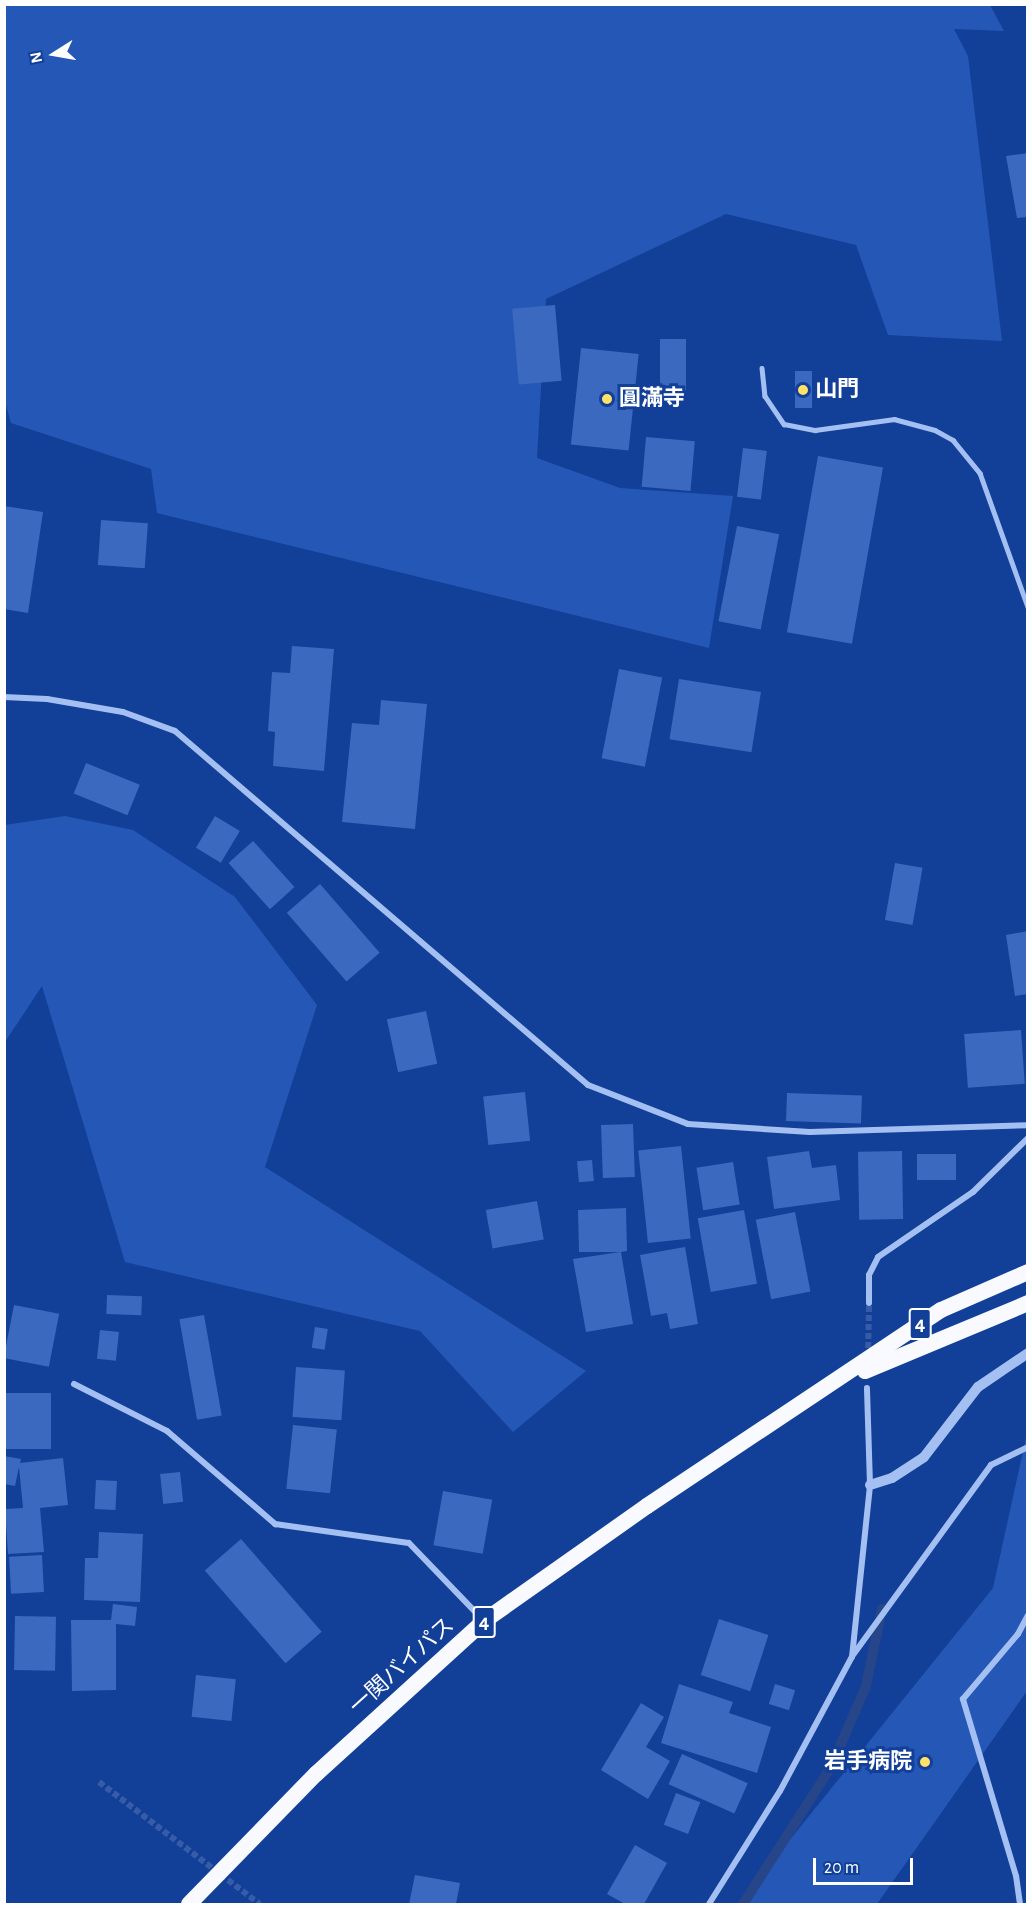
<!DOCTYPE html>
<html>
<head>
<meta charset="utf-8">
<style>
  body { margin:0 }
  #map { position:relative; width:1032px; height:1909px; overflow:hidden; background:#123f98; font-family:"Alegreya Sans","Noto Sans JP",sans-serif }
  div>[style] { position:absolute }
  .green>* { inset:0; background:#2558b6 }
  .stream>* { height:10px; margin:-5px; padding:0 5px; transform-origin:5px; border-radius:5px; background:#264689 }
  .building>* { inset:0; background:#3b69c0; transform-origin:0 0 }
  .minor-tunnel>* { height:6px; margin-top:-3px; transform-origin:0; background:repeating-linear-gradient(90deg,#365ca7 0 6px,transparent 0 9px) }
  .service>* { height:4.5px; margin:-2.25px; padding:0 2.25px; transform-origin:2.25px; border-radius:2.25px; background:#a4c0f3 }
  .minor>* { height:6px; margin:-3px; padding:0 3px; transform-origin:3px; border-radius:3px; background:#a4c0f3 }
  .tertiary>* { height:10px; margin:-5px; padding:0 5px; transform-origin:5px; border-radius:5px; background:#a4c0f3 }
  .trunk>* { height:16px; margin:-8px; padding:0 8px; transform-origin:8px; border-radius:8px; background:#f8faff }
  .dots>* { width:16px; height:16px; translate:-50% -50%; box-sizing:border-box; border:3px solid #123f98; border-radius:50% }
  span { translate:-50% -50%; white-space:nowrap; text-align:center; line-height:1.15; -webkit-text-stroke:6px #123f98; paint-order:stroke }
  .shield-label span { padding:2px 4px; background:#123f98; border:2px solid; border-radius:4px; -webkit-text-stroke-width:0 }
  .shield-label { font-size:21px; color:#fff; font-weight:700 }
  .poi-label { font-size:22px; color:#fff; font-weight:700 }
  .left { translate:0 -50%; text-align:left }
  .right { translate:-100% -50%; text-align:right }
  .street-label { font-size:22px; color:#fff }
  .frame { position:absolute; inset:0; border:6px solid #fff; pointer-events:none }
  .north { position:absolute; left:24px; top:24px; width:60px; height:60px; -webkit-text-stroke:4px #123f98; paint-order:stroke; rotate:259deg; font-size:16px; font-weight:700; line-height:24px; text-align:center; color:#fff }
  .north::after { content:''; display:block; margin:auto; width:21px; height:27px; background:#fff; clip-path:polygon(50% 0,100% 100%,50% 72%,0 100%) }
  .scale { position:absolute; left:813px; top:1858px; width:100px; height:27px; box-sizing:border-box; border:3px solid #fff; border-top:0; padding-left:8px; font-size:18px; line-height:21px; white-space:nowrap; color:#fff; -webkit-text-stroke:4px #123f98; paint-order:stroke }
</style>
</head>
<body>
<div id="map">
  <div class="green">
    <i style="clip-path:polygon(4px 5px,990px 5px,1004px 31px,954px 29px,968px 56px,1002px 341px,888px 335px,856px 245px,726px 214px,546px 299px,537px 458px,620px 488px,733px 496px,709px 648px,157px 513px,151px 469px,11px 423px,4px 398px)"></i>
    <i style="clip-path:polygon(65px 816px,133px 830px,235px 897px,317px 1005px,265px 1167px,586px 1371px,513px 1432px,420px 1331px,125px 1262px,42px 986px,5px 1042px,5px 825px)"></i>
    <i style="clip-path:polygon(1027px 1433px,1027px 1691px,877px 1904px,738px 1904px,993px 1588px)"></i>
  </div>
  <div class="stream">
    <i style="left:743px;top:1904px;width:163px;rotate:-57.3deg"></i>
    <i style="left:831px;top:1767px;width:88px;rotate:-66.6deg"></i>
    <i style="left:866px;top:1686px;width:79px;rotate:-78.3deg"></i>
  </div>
  <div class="building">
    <i style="clip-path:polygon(1028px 153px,1028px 217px,1017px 218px,1006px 156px)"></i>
    <i style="left:555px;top:305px;width:76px;height:43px;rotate:85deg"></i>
    <i style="left:686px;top:339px;width:57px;height:26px;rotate:90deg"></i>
    <i style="left:581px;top:348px;width:58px;height:97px;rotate:6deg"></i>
    <i style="left:795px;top:371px;width:17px;height:37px"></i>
    <i style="left:646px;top:437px;width:49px;height:50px;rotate:5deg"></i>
    <i style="left:743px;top:448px;width:24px;height:49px;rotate:7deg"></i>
    <i style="left:818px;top:456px;width:66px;height:179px;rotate:10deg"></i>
    <i style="clip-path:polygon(4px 506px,43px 512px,28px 613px,4px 609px)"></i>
    <i style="left:101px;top:520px;width:47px;height:45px;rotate:4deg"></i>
    <i style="left:737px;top:526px;width:43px;height:97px;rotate:11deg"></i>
    <i style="clip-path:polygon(292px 646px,334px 649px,324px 771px,273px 766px,275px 732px,268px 731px,272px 672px,290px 673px)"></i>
    <i style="left:619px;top:669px;width:44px;height:91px;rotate:11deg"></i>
    <i style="left:679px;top:679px;width:83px;height:61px;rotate:9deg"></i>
    <i style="clip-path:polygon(381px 700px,427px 704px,415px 829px,342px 822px,352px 723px,379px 725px)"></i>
    <i style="left:86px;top:763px;width:58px;height:33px;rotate:22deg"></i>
    <i style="left:215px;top:816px;width:29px;height:37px;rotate:31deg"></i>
    <i style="left:253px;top:841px;width:62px;height:33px;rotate:48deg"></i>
    <i style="left:895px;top:863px;width:28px;height:58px;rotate:10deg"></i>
    <i style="left:320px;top:884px;width:91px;height:44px;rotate:49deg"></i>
    <i style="clip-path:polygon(1028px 931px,1028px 994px,1015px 996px,1006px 935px)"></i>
    <i style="left:426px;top:1011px;width:54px;height:40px;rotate:78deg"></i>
    <i style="left:1021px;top:1030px;width:54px;height:57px;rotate:86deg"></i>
    <i style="left:525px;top:1092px;width:49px;height:42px;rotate:84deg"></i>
    <i style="left:787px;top:1093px;width:75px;height:28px;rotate:2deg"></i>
    <i style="left:633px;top:1124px;width:53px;height:32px;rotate:88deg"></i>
    <i style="left:681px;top:1146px;width:93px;height:43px;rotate:84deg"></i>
    <i style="clip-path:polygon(809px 1151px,812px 1168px,836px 1165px,840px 1200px,774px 1209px,767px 1157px)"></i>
    <i style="left:902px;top:1151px;width:68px;height:44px;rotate:89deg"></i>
    <i style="left:956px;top:1154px;width:26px;height:39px;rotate:90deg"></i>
    <i style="left:592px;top:1160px;width:21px;height:15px;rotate:85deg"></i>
    <i style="left:733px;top:1162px;width:43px;height:37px;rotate:81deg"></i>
    <i style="left:537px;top:1201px;width:39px;height:52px;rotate:80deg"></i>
    <i style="clip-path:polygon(626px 1208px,627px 1251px,621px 1252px,633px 1324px,586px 1332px,573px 1259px,620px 1252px,579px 1252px,578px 1210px)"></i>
    <i style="left:744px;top:1210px;width:75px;height:47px;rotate:80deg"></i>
    <i style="left:795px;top:1212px;width:81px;height:40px;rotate:79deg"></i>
    <i style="clip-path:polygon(685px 1247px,698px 1324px,670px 1329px,667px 1313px,651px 1316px,640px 1255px)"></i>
    <i style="left:107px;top:1295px;width:35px;height:19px;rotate:2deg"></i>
    <i style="left:14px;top:1305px;width:46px;height:54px;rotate:11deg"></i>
    <i style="left:204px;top:1315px;width:102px;height:25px;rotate:80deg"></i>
    <i style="left:315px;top:1327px;width:13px;height:21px;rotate:9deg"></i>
    <i style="left:100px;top:1330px;width:19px;height:29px;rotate:6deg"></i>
    <i style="left:296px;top:1367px;width:49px;height:50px;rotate:4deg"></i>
    <i style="left:51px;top:1393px;width:56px;height:47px;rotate:90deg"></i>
    <i style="left:293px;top:1425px;width:44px;height:64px;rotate:6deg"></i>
    <i style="clip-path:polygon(4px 1456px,21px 1459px,20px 1463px,63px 1458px,68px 1505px,40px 1508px,44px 1552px,8px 1554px,5px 1509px,23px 1508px,19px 1467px,15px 1486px,4px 1484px)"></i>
    <i style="left:180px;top:1472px;width:30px;height:20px;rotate:84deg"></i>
    <i style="left:96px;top:1480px;width:21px;height:29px;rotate:3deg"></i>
    <i style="left:443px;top:1491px;width:50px;height:55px;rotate:10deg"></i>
    <i style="clip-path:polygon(99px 1532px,143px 1534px,140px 1602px,84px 1600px,85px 1558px,98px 1558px)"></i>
    <i style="left:241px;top:1539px;width:123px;height:48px;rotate:49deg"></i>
    <i style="left:42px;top:1555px;width:37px;height:33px;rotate:87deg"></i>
    <i style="clip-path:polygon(113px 1604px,137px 1607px,135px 1626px,116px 1624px,116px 1690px,72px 1691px,71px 1620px,111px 1620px)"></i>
    <i style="left:15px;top:1616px;width:41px;height:54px;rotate:1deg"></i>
    <i style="left:719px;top:1619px;width:52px;height:59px;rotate:18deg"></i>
    <i style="left:196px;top:1675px;width:40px;height:42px;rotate:6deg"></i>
    <i style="clip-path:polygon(679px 1684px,733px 1702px,729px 1713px,771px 1727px,757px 1773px,661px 1743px)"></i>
    <i style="left:775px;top:1684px;width:21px;height:21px;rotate:17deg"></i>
    <i style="clip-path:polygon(641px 1703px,664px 1717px,646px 1747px,670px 1761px,648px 1799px,601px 1770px)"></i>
    <i style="left:682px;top:1754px;width:72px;height:33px;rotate:24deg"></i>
    <i style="left:676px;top:1793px;width:26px;height:34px;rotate:21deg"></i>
    <i style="clip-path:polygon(635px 1845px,667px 1863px,644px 1904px,625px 1904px,607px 1894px)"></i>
    <i style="clip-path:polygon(415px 1875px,460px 1883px,456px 1904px,409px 1904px)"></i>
  </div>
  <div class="minor-tunnel">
    <i style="left:868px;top:1357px;width:54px;rotate:-88.9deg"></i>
    <i style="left:99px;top:1782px;width:202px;rotate:37.2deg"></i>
  </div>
  <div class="service">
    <i style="left:762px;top:368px;width:28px;rotate:84deg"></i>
    <i style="left:765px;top:396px;width:34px;rotate:56deg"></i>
    <i style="left:784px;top:424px;width:32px;rotate:11deg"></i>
    <i style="left:815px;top:430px;width:80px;rotate:-7.9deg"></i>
    <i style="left:894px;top:419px;width:42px;rotate:15deg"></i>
    <i style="left:935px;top:430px;width:21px;rotate:29deg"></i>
    <i style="left:953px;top:440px;width:43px;rotate:50.7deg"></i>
    <i style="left:980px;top:473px;width:142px;rotate:70.3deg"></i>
  </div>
  <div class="minor">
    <i style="left:4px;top:697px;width:43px;rotate:2.7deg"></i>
    <i style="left:47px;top:699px;width:77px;rotate:9.7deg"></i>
    <i style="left:123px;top:712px;width:55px;rotate:20.1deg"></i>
    <i style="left:175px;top:731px;width:544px;rotate:40.6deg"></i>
    <i style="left:588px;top:1085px;width:107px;rotate:21.3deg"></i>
    <i style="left:688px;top:1124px;width:122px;rotate:3.8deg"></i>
    <i style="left:810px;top:1132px;width:218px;rotate:-1.8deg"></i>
    <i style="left:869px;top:1303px;width:28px;rotate:-90deg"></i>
    <i style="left:869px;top:1275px;width:20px;rotate:-63deg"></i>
    <i style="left:878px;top:1257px;width:115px;rotate:-34.4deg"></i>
    <i style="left:973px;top:1192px;width:77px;rotate:-44.5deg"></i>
    <i style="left:74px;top:1384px;width:104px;rotate:26.8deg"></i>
    <i style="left:167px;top:1431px;width:143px;rotate:40.7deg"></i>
    <i style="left:275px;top:1524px;width:135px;rotate:8.1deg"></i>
    <i style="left:409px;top:1543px;width:108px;rotate:46.1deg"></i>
    <i style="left:853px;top:1655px;width:235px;rotate:-54deg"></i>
    <i style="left:991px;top:1465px;width:41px;rotate:-25.9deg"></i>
    <i style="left:709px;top:1904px;width:133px;rotate:-57.9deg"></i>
    <i style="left:780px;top:1791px;width:152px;rotate:-61.8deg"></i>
    <i style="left:852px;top:1657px;width:173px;rotate:-84deg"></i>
    <i style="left:870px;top:1485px;width:97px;rotate:-91.8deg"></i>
    <i style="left:1020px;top:1904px;width:28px;rotate:-98deg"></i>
    <i style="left:1016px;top:1876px;width:185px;rotate:-106.7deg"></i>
    <i style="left:963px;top:1699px;width:85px;rotate:-49.8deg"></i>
    <i style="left:1018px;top:1634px;width:21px;rotate:-62deg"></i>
  </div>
  <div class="tertiary">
    <i style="left:870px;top:1485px;width:23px;rotate:-18deg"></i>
    <i style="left:892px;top:1478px;width:38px;rotate:-33deg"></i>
    <i style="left:924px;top:1457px;width:88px;rotate:-52.4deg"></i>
    <i style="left:978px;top:1387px;width:60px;rotate:-34.2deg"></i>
  </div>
  <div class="trunk">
    <i style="left:865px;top:1371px;width:177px;rotate:-22.6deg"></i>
    <i style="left:189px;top:1904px;width:182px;rotate:-45.7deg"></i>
    <i style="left:316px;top:1774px;width:227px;rotate:-42.3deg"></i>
    <i style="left:484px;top:1621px;width:199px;rotate:-35.2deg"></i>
    <i style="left:647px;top:1506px;width:353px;rotate:-33.7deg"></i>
    <i style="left:941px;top:1310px;width:95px;rotate:-23.6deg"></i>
  </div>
  <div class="dots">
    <i style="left:803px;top:390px;background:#ffe267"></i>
    <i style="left:607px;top:399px;background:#ffe267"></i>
    <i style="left:925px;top:1762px;background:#ffe267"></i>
  </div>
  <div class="shield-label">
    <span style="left:920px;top:1324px">4</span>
    <span style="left:484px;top:1622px">4</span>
  </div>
  <div class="poi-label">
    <span class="left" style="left:815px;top:390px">山門</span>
    <span class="left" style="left:619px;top:399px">圓滿寺</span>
    <span class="right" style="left:912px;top:1762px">岩手病院</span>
  </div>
  <div class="street-label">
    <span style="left:402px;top:1666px;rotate:-42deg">一関バイパス</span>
  </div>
  <div class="frame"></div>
  <div class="north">N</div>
  <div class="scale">20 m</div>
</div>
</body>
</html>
